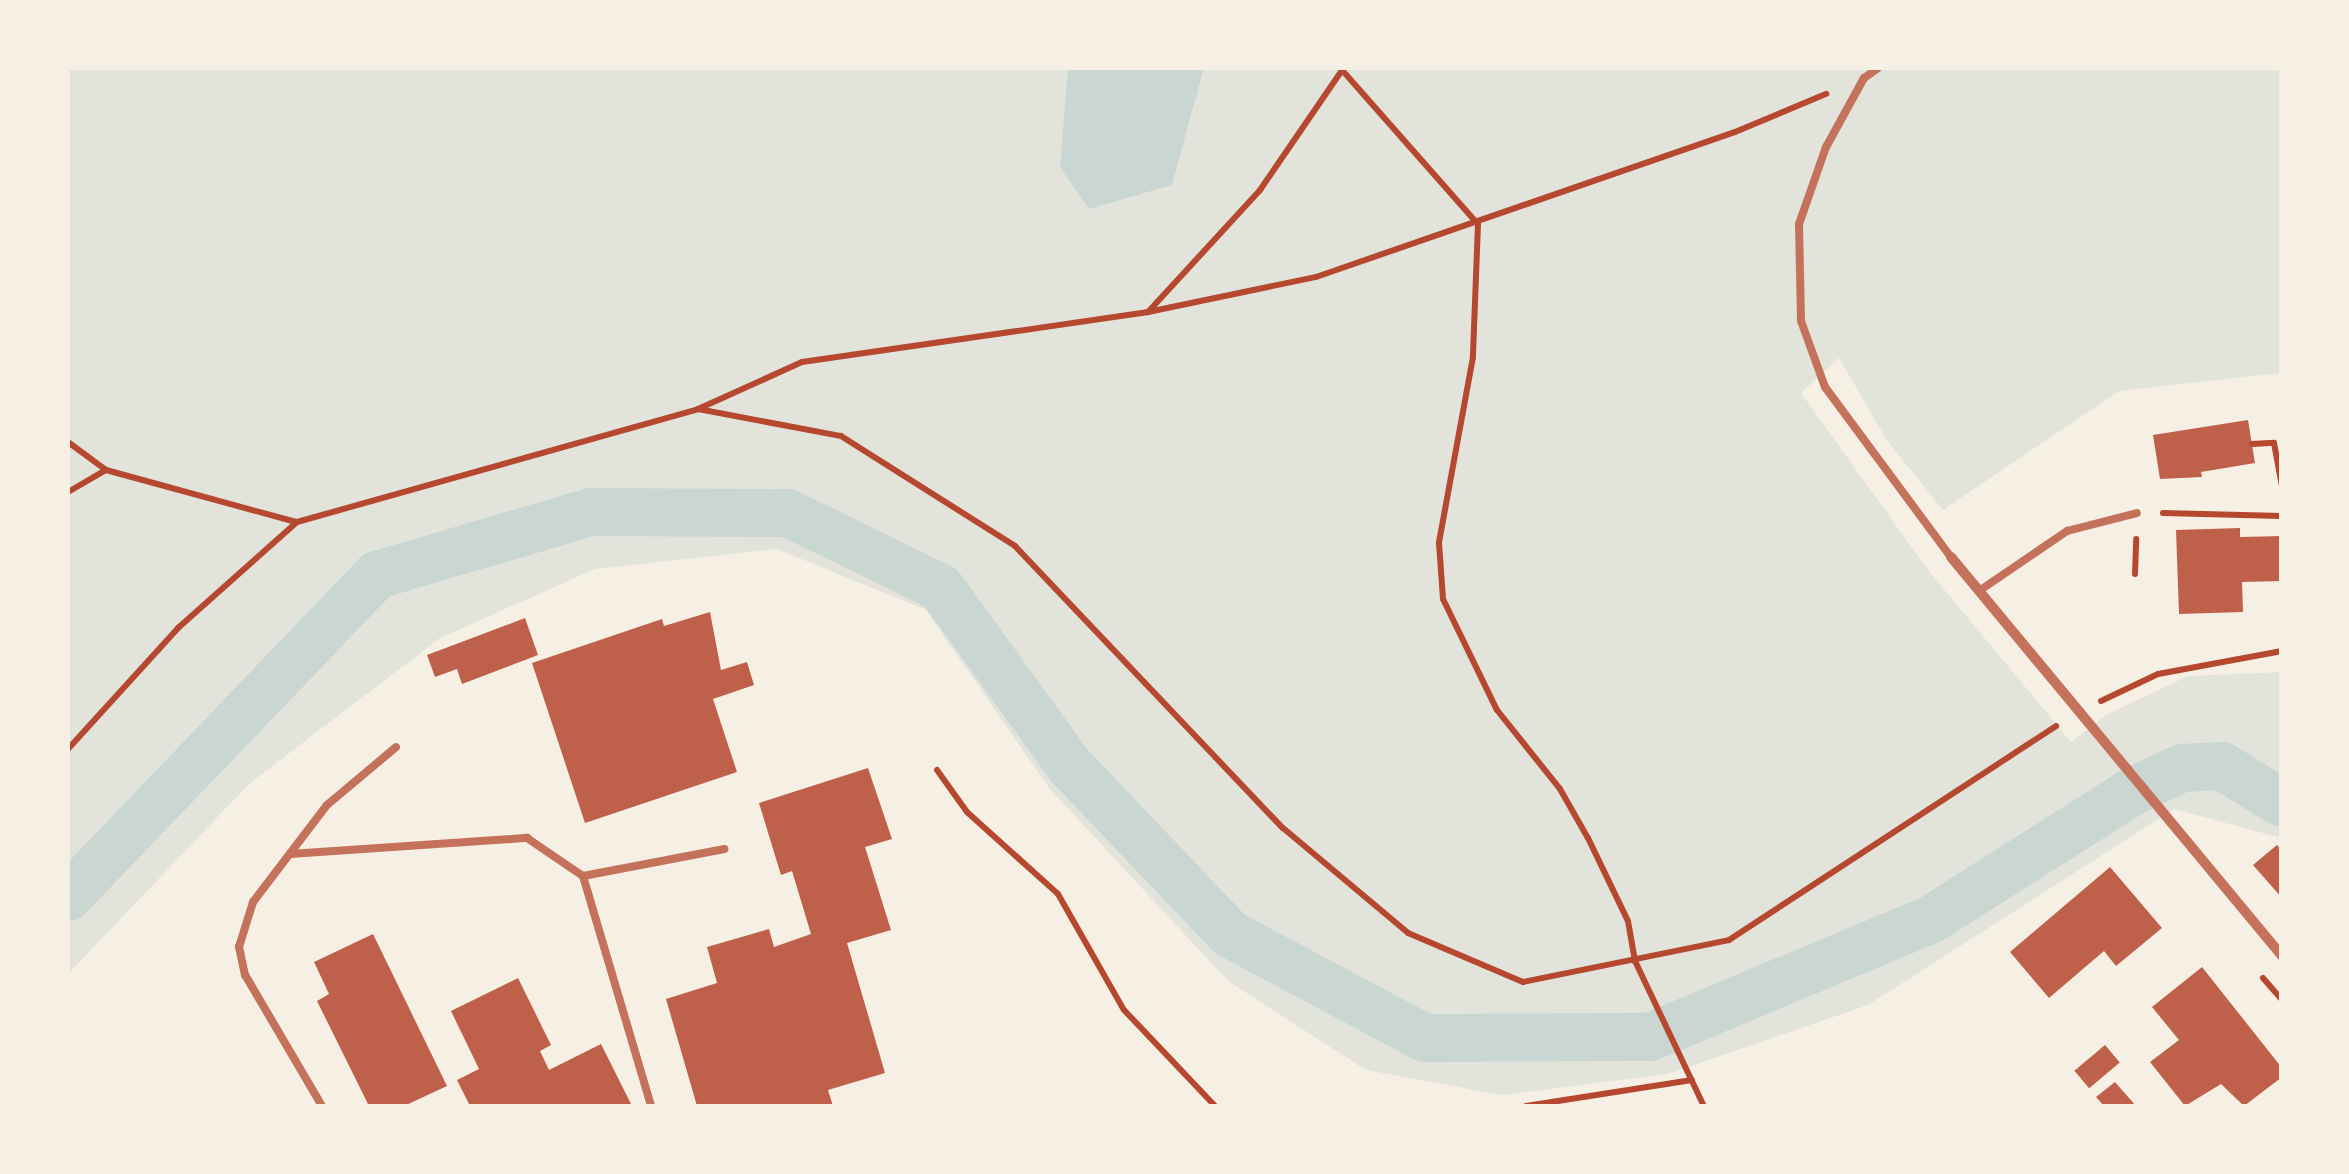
<!DOCTYPE html>
<html>
<head>
<meta charset="utf-8">
<style>
  body { margin:0 }
  #map { position:relative; width:2349px; height:1174px; overflow:hidden; background:#f6efe4; font-family:"Source Sans 3",sans-serif }
  div>[style] { position:absolute }
  .green>* { inset:0; background:#e2e4dc }
  .water>* { inset:0; background:#c9d6d2 }
  .canal>* { height:48px; margin:-24px; padding:0 24px; transform-origin:24px; border-radius:24px; background:#c9d6d2 }
  .building>* { inset:0; background:#bf614a; transform-origin:0 0 }
  .path>* { height:6px; margin:-3px; padding:0 3px; transform-origin:3px; border-radius:3px; background:#b5482f }
  .service>* { height:8px; margin:-4px; padding:0 4px; transform-origin:4px; border-radius:4px; background:#c5725c }
  .minor>* { height:10px; margin:-5px; padding:0 5px; transform-origin:5px; border-radius:5px; background:#c5725c }
  span { translate:-50% -50%; white-space:nowrap; text-align:center; line-height:1.15; -webkit-text-stroke:10px #f6efe4; paint-order:stroke }
  .frame { position:absolute; inset:0; border:70px solid #f6efe4; pointer-events:none }
</style>
</head>
<body>
<div id="map">
  <div class="green">
    <i style="clip-path:polygon(68px 68px,1068px 68px,1060px 167px,1172px 185px,1204px 68px,2281px 68px,2281px 373px,2119px 391px,1943px 510px,1888px 442px,1839px 358px,1801px 393px,1928px 570px,2071px 742px,2106px 715px,2188px 676px,2281px 672px,2281px 838px,2174px 809px,1868px 1005px,1668px 1074px,1502px 1095px,1366px 1070px,1228px 981px,1049px 788px,926px 610px,777px 549px,595px 569px,440px 638px,250px 783px,68px 974px)"></i>
  </div>
  <div class="water">
    <i style="clip-path:polygon(1068px 68px,1204px 68px,1172px 185px,1089px 209px,1060px 167px)"></i>
  </div>
  <div class="canal">
    <i style="left:68px;top:897px;width:446px;rotate:-46.2deg"></i>
    <i style="left:377px;top:575px;width:223px;rotate:-16.4deg"></i>
    <i style="left:591px;top:512px;width:197px;rotate:0.3deg"></i>
    <i style="left:788px;top:513px;width:170px;rotate:26.1deg"></i>
    <i style="left:941px;top:588px;width:220px;rotate:54.1deg"></i>
    <i style="left:1070px;top:766px;width:232px;rotate:46.4deg"></i>
    <i style="left:1230px;top:934px;width:221px;rotate:28.1deg"></i>
    <i style="left:1425px;top:1038px;width:225px;rotate:-0.3deg"></i>
    <i style="left:1650px;top:1037px;width:303px;rotate:-22.7deg"></i>
    <i style="left:1930px;top:920px;width:241px;rotate:-32.4deg"></i>
    <i style="left:2133px;top:791px;width:54px;rotate:-25.1deg"></i>
    <i style="left:2182px;top:768px;width:40px;rotate:-2.9deg"></i>
    <i style="left:2222px;top:766px;width:70px;rotate:31.7deg"></i>
  </div>
  <div class="building">
    <i style="clip-path:polygon(2248px 420px,2255px 463px,2201px 472px,2202px 477px,2160px 479px,2153px 435px)"></i>
    <i style="clip-path:polygon(2240px 528px,2240px 537px,2282px 536px,2282px 581px,2242px 582px,2243px 612px,2179px 614px,2176px 530px)"></i>
    <i style="clip-path:polygon(710px 612px,721px 670px,747px 662px,754px 685px,713px 699px,737px 772px,585px 823px,532px 663px,662px 619px,664px 626px)"></i>
    <i style="clip-path:polygon(525px 618px,538px 655px,462px 684px,457px 669px,435px 677px,427px 655px)"></i>
    <i style="clip-path:polygon(868px 768px,892px 839px,865px 847px,891px 930px,847px 943px,885px 1073px,828px 1090px,833px 1106px,697px 1106px,666px 999px,717px 983px,707px 947px,769px 929px,774px 947px,811px 934px,792px 871px,781px 875px,759px 803px)"></i>
    <i style="clip-path:polygon(2277px 845px,2282px 850px,2282px 898px,2253px 865px)"></i>
    <i style="clip-path:polygon(2110px 867px,2162px 928px,2116px 966px,2104px 951px,2049px 998px,2010px 952px)"></i>
    <i style="clip-path:polygon(373px 934px,447px 1086px,404px 1106px,369px 1106px,317px 1001px,329px 994px,314px 962px)"></i>
    <i style="clip-path:polygon(2202px 967px,2282px 1068px,2282px 1077px,2244px 1106px,2221px 1084px,2185px 1106px,2150px 1062px,2179px 1040px,2152px 1007px)"></i>
    <i style="clip-path:polygon(518px 978px,551px 1045px,540px 1051px,549px 1070px,601px 1044px,632px 1106px,470px 1106px,457px 1080px,479px 1069px,451px 1011px)"></i>
    <i style="left:2105px;top:1045px;width:23px;height:40px;rotate:50deg"></i>
    <i style="clip-path:polygon(2115px 1082px,2136px 1106px,2104px 1106px,2096px 1097px)"></i>
  </div>
  <div class="path">
    <i style="left:1342px;top:70px;width:205px;rotate:48.6deg"></i>
    <i style="left:1478px;top:224px;width:133px;rotate:92.2deg"></i>
    <i style="left:1473px;top:357px;width:189px;rotate:100.4deg"></i>
    <i style="left:1439px;top:543px;width:56px;rotate:85.9deg"></i>
    <i style="left:1443px;top:599px;width:123px;rotate:64.1deg"></i>
    <i style="left:1497px;top:710px;width:101px;rotate:51.4deg"></i>
    <i style="left:1560px;top:789px;width:56px;rotate:60.3deg"></i>
    <i style="left:1588px;top:838px;width:92px;rotate:64.3deg"></i>
    <i style="left:1628px;top:921px;width:41px;rotate:80.1deg"></i>
    <i style="left:1635px;top:961px;width:161px;rotate:64.6deg"></i>
    <i style="left:1148px;top:312px;width:166px;rotate:-47.4deg"></i>
    <i style="left:1260px;top:190px;width:147px;rotate:-55.6deg"></i>
    <i style="left:698px;top:409px;width:114px;rotate:-24.3deg"></i>
    <i style="left:802px;top:362px;width:350px;rotate:-8.2deg"></i>
    <i style="left:1148px;top:312px;width:172px;rotate:-11.8deg"></i>
    <i style="left:1316px;top:277px;width:443px;rotate:-19.1deg"></i>
    <i style="left:1735px;top:132px;width:99px;rotate:-22.7deg"></i>
    <i style="left:68px;top:442px;width:47px;rotate:36.4deg"></i>
    <i style="left:2252px;top:444px;width:22px;rotate:-3deg"></i>
    <i style="left:2274px;top:443px;width:44px;rotate:79.5deg"></i>
    <i style="left:68px;top:492px;width:44px;rotate:-30.1deg"></i>
    <i style="left:106px;top:470px;width:197px;rotate:15.3deg"></i>
    <i style="left:2163px;top:513px;width:119px;rotate:1.4deg"></i>
    <i style="left:2135px;top:574px;width:35px;rotate:-88deg"></i>
    <i style="left:2101px;top:701px;width:63px;rotate:-25.3deg"></i>
    <i style="left:2158px;top:674px;width:126px;rotate:-10.5deg"></i>
    <i style="left:68px;top:749px;width:164px;rotate:-47.7deg"></i>
    <i style="left:178px;top:628px;width:159px;rotate:-41.7deg"></i>
    <i style="left:297px;top:522px;width:417px;rotate:-15.7deg"></i>
    <i style="left:698px;top:409px;width:146px;rotate:10.7deg"></i>
    <i style="left:841px;top:436px;width:206px;rotate:32.3deg"></i>
    <i style="left:1015px;top:546px;width:389px;rotate:46.5deg"></i>
    <i style="left:1283px;top:828px;width:163px;rotate:40deg"></i>
    <i style="left:1408px;top:933px;width:125px;rotate:23.1deg"></i>
    <i style="left:1523px;top:982px;width:210px;rotate:-11.5deg"></i>
    <i style="left:1729px;top:940px;width:391px;rotate:-33.2deg"></i>
    <i style="left:937px;top:770px;width:52px;rotate:54.5deg"></i>
    <i style="left:967px;top:812px;width:122px;rotate:42deg"></i>
    <i style="left:1058px;top:894px;width:133px;rotate:60.4deg"></i>
    <i style="left:1124px;top:1010px;width:132px;rotate:46.5deg"></i>
    <i style="left:2263px;top:978px;width:29px;rotate:49deg"></i>
    <i style="left:1526px;top:1106px;width:168px;rotate:-8.9deg"></i>
  </div>
  <div class="service">
    <i style="left:1878px;top:68px;width:17px;rotate:144deg"></i>
    <i style="left:1864px;top:78px;width:79px;rotate:118.8deg"></i>
    <i style="left:1826px;top:147px;width:82px;rotate:109.3deg"></i>
    <i style="left:1799px;top:224px;width:97px;rotate:88.8deg"></i>
    <i style="left:1801px;top:321px;width:70px;rotate:70deg"></i>
    <i style="left:1825px;top:387px;width:212px;rotate:53.5deg"></i>
    <i style="left:1979px;top:591px;width:107px;rotate:-34.3deg"></i>
    <i style="left:2067px;top:531px;width:72px;rotate:-14.4deg"></i>
    <i style="left:290px;top:854px;width:238px;rotate:-3.9deg"></i>
    <i style="left:527px;top:838px;width:68px;rotate:34.2deg"></i>
    <i style="left:583px;top:876px;width:240px;rotate:73.5deg"></i>
    <i style="left:583px;top:876px;width:144px;rotate:-10.8deg"></i>
    <i style="left:322px;top:1106px;width:152px;rotate:-120.4deg"></i>
    <i style="left:245px;top:975px;width:29px;rotate:-102deg"></i>
    <i style="left:239px;top:947px;width:47px;rotate:-72.7deg"></i>
    <i style="left:253px;top:902px;width:122px;rotate:-52.7deg"></i>
    <i style="left:327px;top:805px;width:90px;rotate:-40deg"></i>
  </div>
  <div class="minor">
    <i style="left:1951px;top:557px;width:518px;rotate:50.32deg"></i>
  </div>
  <div class="frame"></div>
</div>
</body>
</html>
